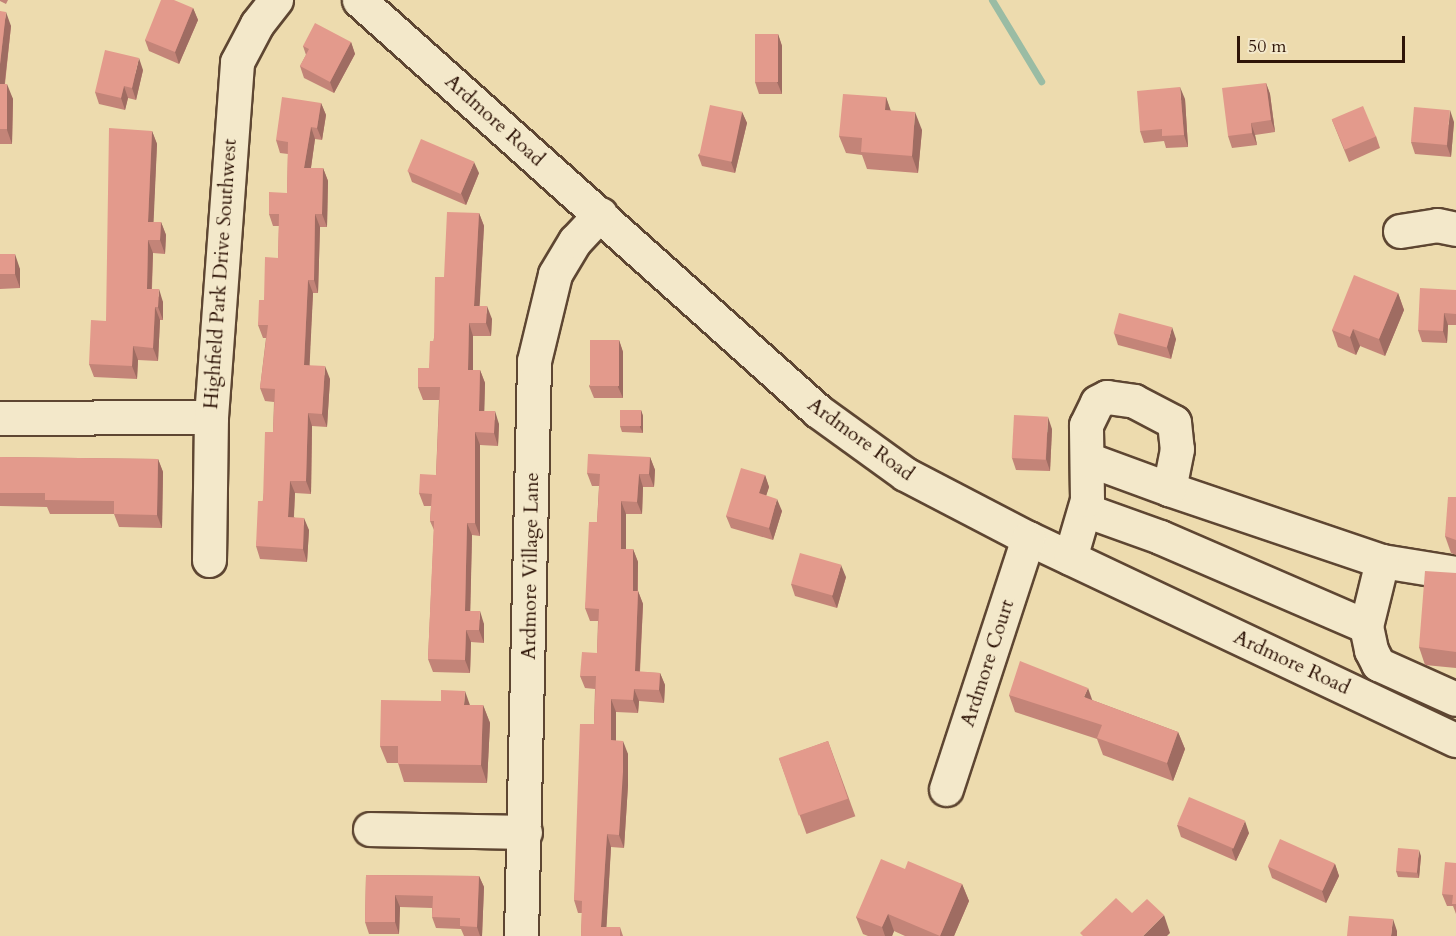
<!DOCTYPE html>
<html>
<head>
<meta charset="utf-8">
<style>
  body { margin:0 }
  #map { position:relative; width:1456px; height:936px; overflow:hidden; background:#eddbae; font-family:Cardo,serif }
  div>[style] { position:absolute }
  .stream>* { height:7px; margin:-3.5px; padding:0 3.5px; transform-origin:3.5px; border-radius:3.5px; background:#9abca4 }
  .roads { filter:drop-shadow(2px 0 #5e4632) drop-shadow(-2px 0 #5e4632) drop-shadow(0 2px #5e4632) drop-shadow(0 -2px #5e4632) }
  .minor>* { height:33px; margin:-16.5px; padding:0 16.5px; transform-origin:16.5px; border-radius:16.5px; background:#f3e8ca }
  .wall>* { inset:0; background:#c38478; transform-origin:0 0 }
  .shaded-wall>* { inset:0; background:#9f6c62 }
  .building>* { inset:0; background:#e39a8c; transform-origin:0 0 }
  span { translate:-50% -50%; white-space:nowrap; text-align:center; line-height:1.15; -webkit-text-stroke:5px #f3e8ca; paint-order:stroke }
  .street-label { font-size:20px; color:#2f1508 }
  .scale { position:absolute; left:1237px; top:36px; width:168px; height:27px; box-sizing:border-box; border:3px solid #2f1508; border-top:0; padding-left:8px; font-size:18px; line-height:21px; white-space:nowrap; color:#2f1508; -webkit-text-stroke:4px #f3e8ca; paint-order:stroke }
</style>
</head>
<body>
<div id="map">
  <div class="stream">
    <i style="left:992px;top:0;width:95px;rotate:58.8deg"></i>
  </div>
  <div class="roads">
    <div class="minor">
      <i style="left:359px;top:0;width:616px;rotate:41.84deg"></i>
      <i style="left:818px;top:411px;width:107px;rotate:35.9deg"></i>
      <i style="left:905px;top:474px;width:139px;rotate:27.5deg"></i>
      <i style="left:1028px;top:538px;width:473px;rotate:25.3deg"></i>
      <i style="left:1400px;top:231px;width:37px;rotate:-9deg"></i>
      <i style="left:1437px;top:225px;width:19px;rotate:12deg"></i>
      <i style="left:0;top:418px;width:211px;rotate:-0.3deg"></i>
      <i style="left:1169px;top:489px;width:225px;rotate:18.7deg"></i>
      <i style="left:1382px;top:561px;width:75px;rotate:9.2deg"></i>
      <i style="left:1085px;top:510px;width:80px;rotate:19.8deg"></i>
      <i style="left:1160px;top:537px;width:224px;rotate:23.4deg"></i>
      <i style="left:1070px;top:558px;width:60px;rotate:-73.7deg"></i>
      <i style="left:1087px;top:500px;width:75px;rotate:-90.8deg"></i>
      <i style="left:1086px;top:425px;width:25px;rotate:-64deg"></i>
      <i style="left:1097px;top:402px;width:11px;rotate:-27deg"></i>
      <i style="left:1107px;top:397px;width:27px;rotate:8deg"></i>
      <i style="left:1134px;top:401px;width:45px;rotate:27.7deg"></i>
      <i style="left:1174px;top:422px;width:27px;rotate:84deg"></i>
      <i style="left:1177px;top:449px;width:41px;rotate:101.3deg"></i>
      <i style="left:1169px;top:489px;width:87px;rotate:-159.9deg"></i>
      <i style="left:209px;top:560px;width:143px;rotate:-89.2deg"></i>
      <i style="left:211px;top:417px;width:356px;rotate:-85.8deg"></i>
      <i style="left:237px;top:62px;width:43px;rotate:-62.2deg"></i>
      <i style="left:257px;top:24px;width:31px;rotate:-52deg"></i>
      <i style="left:1382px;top:561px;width:67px;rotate:103.8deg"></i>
      <i style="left:1366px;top:626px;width:25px;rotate:78deg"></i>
      <i style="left:1371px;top:650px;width:16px;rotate:63deg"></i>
      <i style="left:1378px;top:664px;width:85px;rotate:24.2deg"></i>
      <i style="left:946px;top:789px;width:264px;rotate:-71.9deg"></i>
      <i style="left:370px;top:829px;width:155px;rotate:1.1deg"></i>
      <i style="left:521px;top:936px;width:575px;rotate:-88.7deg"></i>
      <i style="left:534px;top:361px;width:89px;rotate:-76.4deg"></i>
      <i style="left:555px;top:274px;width:39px;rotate:-59deg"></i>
      <i style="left:575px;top:241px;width:37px;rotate:-47deg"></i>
    </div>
  </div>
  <div class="wall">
    <i style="clip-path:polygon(0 0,8px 0,6px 4px,0 1px)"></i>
    <i style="clip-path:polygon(193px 8px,198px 20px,179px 64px,149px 51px,145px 40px)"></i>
    <i style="clip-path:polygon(0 11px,11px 26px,5px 84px,13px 99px,12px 144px,0 144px)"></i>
    <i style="clip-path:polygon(778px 34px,782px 46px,782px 94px,759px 94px,755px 82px)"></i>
    <i style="clip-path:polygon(351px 42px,355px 54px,334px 93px,304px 78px,300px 66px,306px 55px,303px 46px)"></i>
    <i style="clip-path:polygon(143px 70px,136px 100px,128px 98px,125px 110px,99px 104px,95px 92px)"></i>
    <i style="clip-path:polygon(1266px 83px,1270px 94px,1275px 132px,1255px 135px,1257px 145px,1232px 148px,1228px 136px)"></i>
    <i style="clip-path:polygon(886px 97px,890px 110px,922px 130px,918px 173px,867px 169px,862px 155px,846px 153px,839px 136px)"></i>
    <i style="clip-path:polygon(1185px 99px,1188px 147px,1166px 148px,1164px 141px,1144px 143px,1140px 131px)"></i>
    <i style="clip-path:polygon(321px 103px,326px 115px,322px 140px,315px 139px,311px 168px,323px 168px,328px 181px,327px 227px,320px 227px,318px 293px,313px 293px,309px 365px,330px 379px,327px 427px,312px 426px,311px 494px,295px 493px,294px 517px,309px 530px,307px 562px,260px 559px,256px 546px,273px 432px,274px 402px,265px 401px,260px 388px,266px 338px,263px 338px,258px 325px,264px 300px,278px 258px,279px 226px,273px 226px,269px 214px,287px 193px,288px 154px,280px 153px,276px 140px)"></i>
    <i style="clip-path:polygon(742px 112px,747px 123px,735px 173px,702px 166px,698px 155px)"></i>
    <i style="clip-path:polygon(1332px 120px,1376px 136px,1380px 148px,1349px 162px)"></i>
    <i style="clip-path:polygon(1454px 122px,1451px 157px,1415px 154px,1411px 142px)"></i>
    <i style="clip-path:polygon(152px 131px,157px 144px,153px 222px,161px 222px,166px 235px,165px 254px,153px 253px,152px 289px,163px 302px,163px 320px,160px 320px,158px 361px,138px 360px,137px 379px,94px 377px,89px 364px,106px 321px)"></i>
    <i style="clip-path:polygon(408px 171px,479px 173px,466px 205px,412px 182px)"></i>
    <i style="clip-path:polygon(479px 213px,484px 226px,479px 306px,492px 319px,491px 336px,473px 336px,473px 370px,480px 370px,485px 383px,484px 411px,499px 424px,498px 446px,480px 445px,480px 536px,472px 535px,470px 611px,484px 624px,484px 643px,471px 642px,470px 673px,433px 672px,428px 659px,434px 530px,430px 521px,431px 506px,424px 506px,419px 493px,436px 475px,439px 400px,423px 400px,418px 387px,429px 368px,444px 277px)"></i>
    <i style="clip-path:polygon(0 254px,20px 269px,20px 288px,0 289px)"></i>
    <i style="clip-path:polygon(1456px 290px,1456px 325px,1448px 325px,1447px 343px,1422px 342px,1418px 330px)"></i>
    <i style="clip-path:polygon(1398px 293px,1404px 310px,1385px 356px,1360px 346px,1356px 355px,1338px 347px,1332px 330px)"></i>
    <i style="clip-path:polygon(1114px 333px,1176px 339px,1171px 359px,1118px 345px)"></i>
    <i style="clip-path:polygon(619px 340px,623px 352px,623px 398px,594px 398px,589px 386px)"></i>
    <i style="clip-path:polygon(641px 410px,643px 416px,643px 433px,622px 432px,620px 426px)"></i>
    <i style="clip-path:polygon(1052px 429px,1050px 471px,1016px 470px,1012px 458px)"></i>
    <i style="clip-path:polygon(0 457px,158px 459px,163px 472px,162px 528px,119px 527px,114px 514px,50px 514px,47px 507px,0 506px)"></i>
    <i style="clip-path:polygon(650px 457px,655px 470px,654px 487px,643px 487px,642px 514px,626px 514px,626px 549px,633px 549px,638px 562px,638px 591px,643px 604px,640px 672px,660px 673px,665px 685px,664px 703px,639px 701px,638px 713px,616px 712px,616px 741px,628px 754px,628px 785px,624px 848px,611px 847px,606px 927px,620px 927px,623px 936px,581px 936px,582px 913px,578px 913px,574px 900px,594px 724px,595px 689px,585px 688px,580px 676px,597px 653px,598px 621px,590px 621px,585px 608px,597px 522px,599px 486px,592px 486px,587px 473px)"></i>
    <i style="clip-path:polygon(765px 475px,769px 487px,766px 496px,782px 511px,773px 540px,731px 528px,726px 516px)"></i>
    <i style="clip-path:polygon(1456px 497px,1456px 555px,1451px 553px,1445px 536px)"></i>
    <i style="clip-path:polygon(1456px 573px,1456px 668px,1425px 665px,1419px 647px)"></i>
    <i style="clip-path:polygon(846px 577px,837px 608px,795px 596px,791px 584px)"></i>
    <i style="clip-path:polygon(1009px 695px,1092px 700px,1178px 732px,1185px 749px,1173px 781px,1103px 755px,1097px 739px,1015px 712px)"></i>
    <i style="clip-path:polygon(470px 705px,483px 705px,490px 723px,487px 783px,404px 782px,398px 763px,387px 763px,380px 746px)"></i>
    <i style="left:828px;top:741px;width:80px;height:52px;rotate:70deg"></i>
    <i style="clip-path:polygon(1177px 825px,1249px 833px,1236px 861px,1181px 837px)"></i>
    <i style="clip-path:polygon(1421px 856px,1419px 878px,1398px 877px,1396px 871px)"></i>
    <i style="clip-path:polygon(1456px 863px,1456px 914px,1453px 906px,1447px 906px,1442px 894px)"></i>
    <i style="clip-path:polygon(1335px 864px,1339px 876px,1326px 903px,1272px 878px,1268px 866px)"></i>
    <i style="clip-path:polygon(905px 869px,962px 884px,969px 901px,954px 936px,905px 936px,894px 931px,892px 936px,868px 936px,863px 934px,856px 917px)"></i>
    <i style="clip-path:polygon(366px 875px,479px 876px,484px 887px,482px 936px,464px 936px,461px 929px,436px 928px,432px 917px,432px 908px,400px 907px,399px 934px,369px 934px,365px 922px)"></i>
  </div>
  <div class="shaded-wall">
    <i style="clip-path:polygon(193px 8px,198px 20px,179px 64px,175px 52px)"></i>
    <i style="clip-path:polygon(6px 12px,11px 26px,3px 98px,0 90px,0 64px)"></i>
    <i style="clip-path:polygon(778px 34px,782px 46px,782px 94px,777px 82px)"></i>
    <i style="clip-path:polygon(351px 42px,355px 54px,334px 93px,330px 82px)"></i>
    <i style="clip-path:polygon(139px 58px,143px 70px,136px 100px,132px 88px)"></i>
    <i style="clip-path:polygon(1266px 83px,1270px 94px,1275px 132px,1271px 120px)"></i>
    <i style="clip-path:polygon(7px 84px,13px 99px,12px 144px,7px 130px)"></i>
    <i style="clip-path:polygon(124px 86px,128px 98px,125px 110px,121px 98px)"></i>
    <i style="clip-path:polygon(1180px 87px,1185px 99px,1188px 147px,1184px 135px)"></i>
    <i style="clip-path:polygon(886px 97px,892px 114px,885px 110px)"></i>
    <i style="clip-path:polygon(321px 103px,326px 115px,322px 140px,317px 128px)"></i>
    <i style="clip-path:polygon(1450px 110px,1454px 122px,1451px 157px,1447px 146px)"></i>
    <i style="clip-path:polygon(742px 112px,747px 123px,735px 173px,731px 162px)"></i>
    <i style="clip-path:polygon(915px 112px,922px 130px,918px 173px,912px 156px)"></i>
    <i style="clip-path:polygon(1251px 123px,1255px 135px,1257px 145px,1252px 133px)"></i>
    <i style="clip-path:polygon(311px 127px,315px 139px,309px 181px,304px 168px)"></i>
    <i style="clip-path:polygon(152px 131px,157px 144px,153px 235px,148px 222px)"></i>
    <i style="clip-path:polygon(474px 162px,479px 173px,466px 205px,461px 193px)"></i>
    <i style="clip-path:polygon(323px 168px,328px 181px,327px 227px,322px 214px)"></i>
    <i style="clip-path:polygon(479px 213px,484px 226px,479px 318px,474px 306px)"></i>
    <i style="clip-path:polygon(315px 214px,320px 227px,318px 293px,314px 280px)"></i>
    <i style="clip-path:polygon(161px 222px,166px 235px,165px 254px,160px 240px)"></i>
    <i style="clip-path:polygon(148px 240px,153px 253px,151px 302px,147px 289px)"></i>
    <i style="clip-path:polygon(15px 254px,20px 269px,20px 288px,15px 274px)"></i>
    <i style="clip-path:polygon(308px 280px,313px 293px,309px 378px,304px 365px)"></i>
    <i style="clip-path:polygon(159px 289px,163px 302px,163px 320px,158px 307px)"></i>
    <i style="clip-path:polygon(1398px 293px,1404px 310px,1385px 356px,1379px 339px)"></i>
    <i style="clip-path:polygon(487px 306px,492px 319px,491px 336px,486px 323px)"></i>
    <i style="clip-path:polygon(155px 307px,160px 320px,158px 361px,153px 348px)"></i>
    <i style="clip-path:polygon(1444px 313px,1448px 325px,1447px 343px,1443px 331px)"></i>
    <i style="clip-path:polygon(469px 323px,473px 336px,473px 382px,468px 370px)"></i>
    <i style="clip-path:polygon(1172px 327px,1176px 339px,1171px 359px,1167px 347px)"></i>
    <i style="clip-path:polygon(1353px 329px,1360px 346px,1356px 355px,1350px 337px)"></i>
    <i style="clip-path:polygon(619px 340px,623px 352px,623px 398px,618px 387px)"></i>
    <i style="clip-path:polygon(133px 346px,138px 360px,137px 379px,132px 366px)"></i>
    <i style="clip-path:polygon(325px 366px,330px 379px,327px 427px,322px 414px)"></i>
    <i style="clip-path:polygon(480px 370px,485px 383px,484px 423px,479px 411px)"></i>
    <i style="clip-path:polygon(641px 410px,643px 416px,643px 433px,640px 427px)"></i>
    <i style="clip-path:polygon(495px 411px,499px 424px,498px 446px,494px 433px)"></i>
    <i style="clip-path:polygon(308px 413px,312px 426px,311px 494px,306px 481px)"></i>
    <i style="clip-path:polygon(1048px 417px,1052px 429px,1050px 471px,1046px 459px)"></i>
    <i style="clip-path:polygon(475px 432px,480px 445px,480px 536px,475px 523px)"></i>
    <i style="clip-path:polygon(650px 457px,655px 470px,654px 487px,649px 474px)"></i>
    <i style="clip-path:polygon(158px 459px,163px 472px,162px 528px,157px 515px)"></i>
    <i style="clip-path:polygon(639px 474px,643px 487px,642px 514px,637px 502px)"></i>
    <i style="clip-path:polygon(765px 475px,769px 487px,763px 505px,759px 493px)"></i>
    <i style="clip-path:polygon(290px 481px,295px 493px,293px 530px,288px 517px)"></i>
    <i style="clip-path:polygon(777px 499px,782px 511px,773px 540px,769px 528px)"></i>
    <i style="clip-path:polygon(621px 501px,626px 514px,626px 562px,621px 549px)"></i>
    <i style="clip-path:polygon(304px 518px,309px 530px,307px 562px,303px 549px)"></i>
    <i style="clip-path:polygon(467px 523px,472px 535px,470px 624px,465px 611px)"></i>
    <i style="clip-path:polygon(633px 549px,638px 562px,637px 604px,633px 591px)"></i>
    <i style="clip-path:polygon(841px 565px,846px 577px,837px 608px,832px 596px)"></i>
    <i style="clip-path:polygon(638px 591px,643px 604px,639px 684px,635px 671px)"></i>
    <i style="clip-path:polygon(480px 611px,484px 624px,484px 643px,479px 630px)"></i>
    <i style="clip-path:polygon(466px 630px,471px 642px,470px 673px,465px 660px)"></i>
    <i style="clip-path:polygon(660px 673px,665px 685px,664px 703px,659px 690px)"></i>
    <i style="clip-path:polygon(1088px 688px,1094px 705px,1084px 697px)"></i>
    <i style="clip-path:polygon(634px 689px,639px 701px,638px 713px,633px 700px)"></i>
    <i style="clip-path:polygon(465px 691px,471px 708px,464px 705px)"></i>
    <i style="clip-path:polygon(611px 699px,616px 712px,616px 753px,611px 740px)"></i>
    <i style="clip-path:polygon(483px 705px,490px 723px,487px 783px,481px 765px)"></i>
    <i style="clip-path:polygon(1178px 732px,1185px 749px,1173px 781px,1167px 763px)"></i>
    <i style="clip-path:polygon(623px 741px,628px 754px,628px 785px,624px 848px,619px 835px)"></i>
    <i style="clip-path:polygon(1245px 821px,1249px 833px,1236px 861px,1232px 850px)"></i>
    <i style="clip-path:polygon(607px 834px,611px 847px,606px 936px,601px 927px)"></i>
    <i style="clip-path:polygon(1419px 850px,1421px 856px,1419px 878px,1417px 872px)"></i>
    <i style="clip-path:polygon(1335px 864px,1339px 876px,1326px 903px,1322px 891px)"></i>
    <i style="clip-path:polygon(479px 876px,484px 887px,482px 936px,480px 936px,477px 927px)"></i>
    <i style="clip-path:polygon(962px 884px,969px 901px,954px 936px,940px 936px)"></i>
    <i style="clip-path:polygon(395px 895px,400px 907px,399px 934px,395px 922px)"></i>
    <i style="clip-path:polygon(888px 914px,894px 931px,892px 936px,885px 936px,882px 927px)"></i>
    <i style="clip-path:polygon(1164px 915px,1170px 933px,1167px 936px,1143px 936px)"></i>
    <i style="clip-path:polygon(1393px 919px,1397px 931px,1397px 936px,1391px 936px)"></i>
  </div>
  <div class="building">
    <i style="clip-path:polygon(161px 0,174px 0,193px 8px,175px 52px,145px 40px)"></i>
    <i style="clip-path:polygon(0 11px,6px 12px,0 64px)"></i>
    <i style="clip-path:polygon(315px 23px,351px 42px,330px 82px,300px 66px,309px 49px,303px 46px)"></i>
    <i style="left:755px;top:34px;width:23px;height:48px"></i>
    <i style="clip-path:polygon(105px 50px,139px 58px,132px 88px,124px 86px,121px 98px,95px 92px)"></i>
    <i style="clip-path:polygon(1266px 83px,1271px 120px,1251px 123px,1252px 133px,1228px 136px,1222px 88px)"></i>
    <i style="left:0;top:84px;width:7px;height:45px"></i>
    <i style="clip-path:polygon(1180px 87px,1184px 135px,1162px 136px,1162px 129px,1140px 131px,1137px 91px)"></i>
    <i style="clip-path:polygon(843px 94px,886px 97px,885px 110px,915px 112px,912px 156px,861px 152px,862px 138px,839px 136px)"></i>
    <i style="clip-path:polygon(282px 97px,321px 103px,317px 128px,311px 127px,304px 168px,323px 168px,322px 214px,315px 214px,314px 280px,308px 280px,304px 365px,325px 366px,322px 414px,308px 413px,306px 481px,290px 481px,288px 517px,304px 518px,303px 549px,256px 546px,258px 501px,263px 501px,265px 432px,273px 432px,275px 389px,260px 388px,268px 325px,258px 325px,259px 300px,264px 300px,265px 257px,278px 258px,279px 214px,269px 214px,269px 192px,287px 193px,288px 142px,276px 140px)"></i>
    <i style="left:710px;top:105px;width:33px;height:51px;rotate:12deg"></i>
    <i style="left:1363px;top:106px;width:33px;height:34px;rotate:67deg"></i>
    <i style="left:1414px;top:107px;width:36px;height:35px;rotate:5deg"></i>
    <i style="clip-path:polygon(109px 128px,152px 131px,148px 222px,161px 222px,160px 240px,148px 240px,147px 289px,159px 289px,158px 307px,155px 307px,153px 348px,133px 346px,132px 366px,89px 364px,91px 320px,106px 321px)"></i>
    <i style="left:421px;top:139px;width:58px;height:35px;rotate:23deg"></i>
    <i style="clip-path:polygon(447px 212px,479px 213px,474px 306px,487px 306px,486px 323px,469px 323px,468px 370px,480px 370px,479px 411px,495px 411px,494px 433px,475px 432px,475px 523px,467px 523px,465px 611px,480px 611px,479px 630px,466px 630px,465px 660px,428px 659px,434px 521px,430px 521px,432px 494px,419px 493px,420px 474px,436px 475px,440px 387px,418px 387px,418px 368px,429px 368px,430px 341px,434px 341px,435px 277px,444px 277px)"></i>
    <i style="left:0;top:254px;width:15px;height:20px"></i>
    <i style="clip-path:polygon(1354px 275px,1398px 293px,1379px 339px,1353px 329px,1350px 337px,1332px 330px)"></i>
    <i style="clip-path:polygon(1420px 288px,1456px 290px,1456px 314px,1444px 313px,1443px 331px,1418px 330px)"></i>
    <i style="left:1119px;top:313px;width:55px;height:21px;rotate:15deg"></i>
    <i style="left:590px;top:340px;width:29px;height:46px"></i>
    <i style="left:620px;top:410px;width:21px;height:16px"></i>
    <i style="left:1014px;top:415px;width:34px;height:43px;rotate:3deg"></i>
    <i style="clip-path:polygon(588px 454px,650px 457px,649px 474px,639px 474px,637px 502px,621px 501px,621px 549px,633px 549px,633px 591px,638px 591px,635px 671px,660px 673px,659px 690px,634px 689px,633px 700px,611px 699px,611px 740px,623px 741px,623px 772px,619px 835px,607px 834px,601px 927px,620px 927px,620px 936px,581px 936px,582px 901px,574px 900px,580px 724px,594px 724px,596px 676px,580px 676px,582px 652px,597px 653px,599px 609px,585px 608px,589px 522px,597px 522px,600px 474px,587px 473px)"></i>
    <i style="clip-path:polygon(0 457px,158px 459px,157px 515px,114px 514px,114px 501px,45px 500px,45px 493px,0 493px)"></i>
    <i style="clip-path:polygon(741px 468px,765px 475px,759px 493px,777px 499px,769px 528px,726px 516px)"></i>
    <i style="clip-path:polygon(1448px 497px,1456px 497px,1456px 540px,1445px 536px)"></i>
    <i style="left:800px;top:553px;width:43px;height:32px;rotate:16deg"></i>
    <i style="clip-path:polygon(1425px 571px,1456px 573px,1456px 652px,1419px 647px)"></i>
    <i style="clip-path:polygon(1020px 661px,1088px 688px,1084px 697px,1178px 732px,1167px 763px,1097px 738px,1102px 725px,1009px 695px)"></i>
    <i style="clip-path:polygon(441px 690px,465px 691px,464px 705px,483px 705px,481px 765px,398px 764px,398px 746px,380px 746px,381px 700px,441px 701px)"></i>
    <i style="left:828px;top:741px;width:61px;height:52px;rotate:71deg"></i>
    <i style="left:1189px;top:797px;width:61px;height:30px;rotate:23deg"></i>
    <i style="left:1280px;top:839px;width:60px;height:30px;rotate:24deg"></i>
    <i style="left:1398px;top:848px;width:21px;height:23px;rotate:5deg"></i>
    <i style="clip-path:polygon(881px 859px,905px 869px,908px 861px,962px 884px,940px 936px,888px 914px,882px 927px,856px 917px)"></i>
    <i style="clip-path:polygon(1445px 862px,1456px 863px,1456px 904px,1452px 904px,1453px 895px,1442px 894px)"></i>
    <i style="clip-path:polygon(366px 875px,479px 876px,477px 927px,460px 926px,460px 918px,432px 917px,433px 896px,395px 895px,395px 922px,365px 922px)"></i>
    <i style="clip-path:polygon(1116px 898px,1132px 913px,1147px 899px,1164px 915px,1143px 936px,1083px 936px,1080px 933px)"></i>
    <i style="clip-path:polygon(1349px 916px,1393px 919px,1391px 936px,1347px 936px)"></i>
  </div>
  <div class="street-label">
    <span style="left:495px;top:120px;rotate:42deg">Ardmore Road</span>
    <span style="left:220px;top:274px;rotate:-86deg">Highfield Park Drive Southwest</span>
    <span style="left:861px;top:439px;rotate:36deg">Ardmore Road</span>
    <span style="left:530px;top:566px;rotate:-89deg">Ardmore Village Lane</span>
    <span style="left:1292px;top:662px;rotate:25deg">Ardmore Road</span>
    <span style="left:987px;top:663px;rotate:-72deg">Ardmore Court</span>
  </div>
  <div class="scale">50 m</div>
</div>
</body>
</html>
